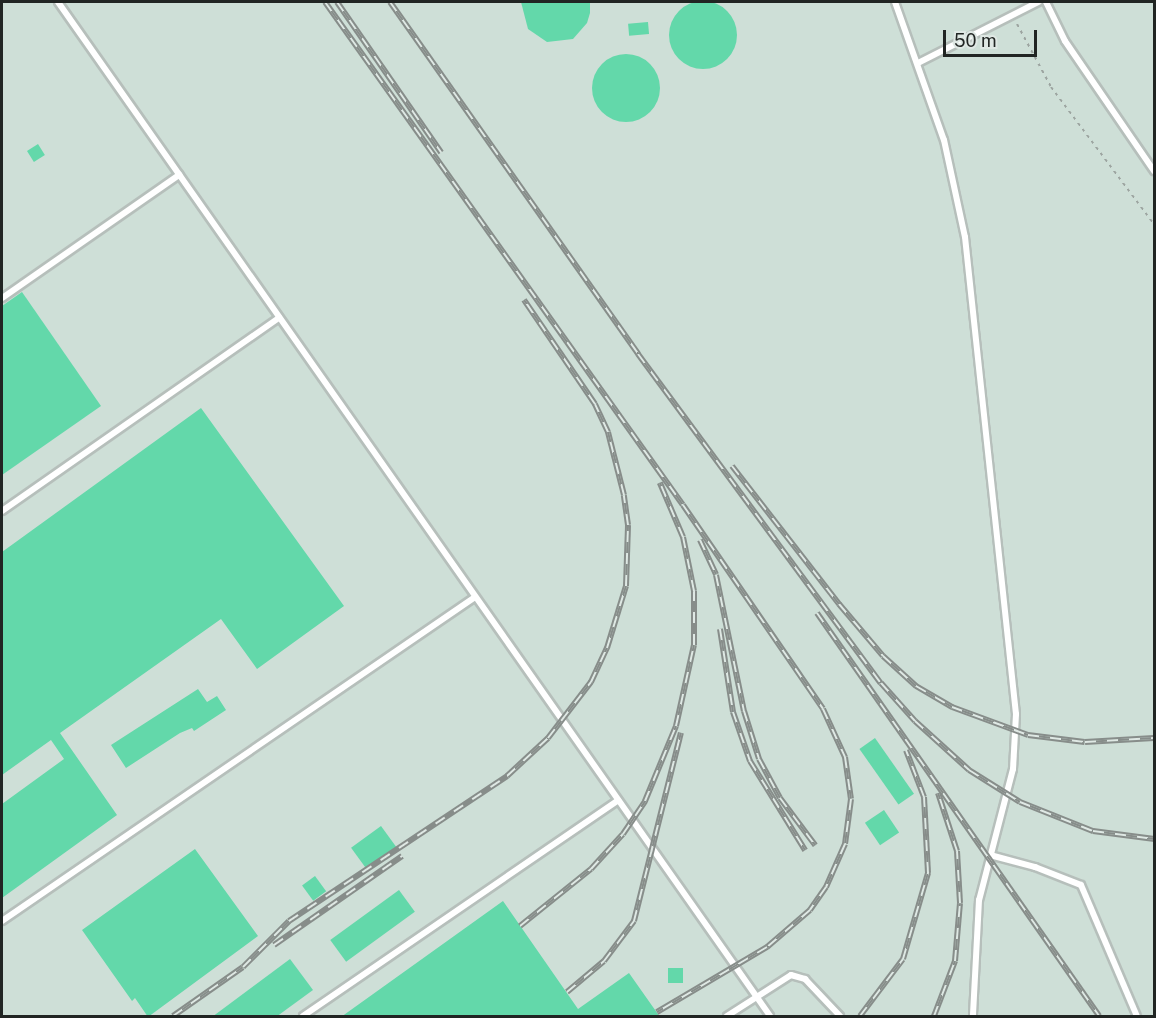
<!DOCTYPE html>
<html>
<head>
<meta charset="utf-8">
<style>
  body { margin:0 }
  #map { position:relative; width:1156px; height:1018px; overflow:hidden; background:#dfe8e4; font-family:"Public Sans",sans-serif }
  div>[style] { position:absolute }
  .built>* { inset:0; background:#cedfd7; transform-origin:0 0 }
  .building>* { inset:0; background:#63d8aa; transform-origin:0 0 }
  .round { border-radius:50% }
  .path>* { height:2px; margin-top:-1px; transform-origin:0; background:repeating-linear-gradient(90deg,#9ca4a0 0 3px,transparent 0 7.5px) }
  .roads { filter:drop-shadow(2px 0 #b6bfbb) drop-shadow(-2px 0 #b6bfbb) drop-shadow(0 2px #b6bfbb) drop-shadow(0 -2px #b6bfbb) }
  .lane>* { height:6px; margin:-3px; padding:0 3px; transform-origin:3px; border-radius:3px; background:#fff }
  .rail>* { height:6px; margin-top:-3px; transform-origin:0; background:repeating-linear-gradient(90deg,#dfe8e4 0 11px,#878d8a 0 22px); box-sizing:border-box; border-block:2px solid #878d8a }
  span { translate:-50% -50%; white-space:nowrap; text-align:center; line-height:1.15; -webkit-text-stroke:4.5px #dfe8e4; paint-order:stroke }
  .frame { position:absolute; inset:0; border:3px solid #212523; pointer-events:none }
  .scale { position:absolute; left:943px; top:30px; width:94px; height:27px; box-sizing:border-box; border:3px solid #212523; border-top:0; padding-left:8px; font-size:18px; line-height:21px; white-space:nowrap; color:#212523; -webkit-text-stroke:4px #dfe8e4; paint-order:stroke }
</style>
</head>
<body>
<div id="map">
  <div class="built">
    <i style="left:2px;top:2px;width:1152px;height:1014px"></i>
  </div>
  <div class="building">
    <i class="round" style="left:669px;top:1px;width:68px;height:68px"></i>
    <i style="clip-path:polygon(521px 2px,590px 2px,590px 13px,587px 23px,573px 39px,547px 42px,528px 29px)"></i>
    <i style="left:648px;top:22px;width:12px;height:20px;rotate:85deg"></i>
    <i class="round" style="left:592px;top:54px;width:68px;height:68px"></i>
    <i style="left:38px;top:144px;width:13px;height:13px;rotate:58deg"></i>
    <i style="clip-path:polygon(22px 292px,101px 406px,2px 475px,2px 306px)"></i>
    <i style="clip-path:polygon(201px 408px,344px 606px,257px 669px,221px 619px,60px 733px,117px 815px,2px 898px,2px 804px,64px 759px,51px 740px,2px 775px,2px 552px)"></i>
    <i style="clip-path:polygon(198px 689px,207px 702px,217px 696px,226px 710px,194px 731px,192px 728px,180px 733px,126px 768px,111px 745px)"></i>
    <i style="left:875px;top:738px;width:68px;height:19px;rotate:55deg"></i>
    <i style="left:884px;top:810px;width:27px;height:23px;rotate:56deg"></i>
    <i style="left:381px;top:826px;width:26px;height:37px;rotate:54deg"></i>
    <i style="clip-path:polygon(195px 849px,258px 936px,148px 1017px,135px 998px,132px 1001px,82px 930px)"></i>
    <i style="left:315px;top:876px;width:19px;height:16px;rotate:54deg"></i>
    <i style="left:399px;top:890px;width:27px;height:85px;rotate:54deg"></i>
    <i style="clip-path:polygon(503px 901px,578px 1009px,629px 973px,660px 1017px,341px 1017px)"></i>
    <i style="clip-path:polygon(290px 959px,313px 990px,276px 1017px,212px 1017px)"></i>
    <i style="left:668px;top:968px;width:15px;height:15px"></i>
  </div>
  <div class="path">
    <i style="left:1017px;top:24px;width:72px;rotate:61.6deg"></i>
    <i style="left:1051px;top:87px;width:171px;rotate:53.1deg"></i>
  </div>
  <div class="roads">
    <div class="lane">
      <i style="left:58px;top:2px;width:1239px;rotate:54.92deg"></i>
      <i style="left:895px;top:2px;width:146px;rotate:70.5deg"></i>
      <i style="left:944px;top:140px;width:99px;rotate:77.8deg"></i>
      <i style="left:965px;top:237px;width:480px;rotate:83.9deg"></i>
      <i style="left:1016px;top:714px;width:55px;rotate:93.1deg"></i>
      <i style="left:1013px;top:769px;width:135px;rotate:104.5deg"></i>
      <i style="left:979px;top:900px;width:116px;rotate:93deg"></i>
      <i style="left:1046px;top:2px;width:43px;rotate:64deg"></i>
      <i style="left:1065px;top:41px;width:158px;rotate:55.6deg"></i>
      <i style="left:918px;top:63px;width:135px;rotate:-26.9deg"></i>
      <i style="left:2px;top:298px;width:216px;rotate:-34.8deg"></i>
      <i style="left:2px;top:511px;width:338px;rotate:-34.9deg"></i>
      <i style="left:990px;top:855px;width:47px;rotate:14.9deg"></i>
      <i style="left:1035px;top:867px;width:49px;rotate:21.4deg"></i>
      <i style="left:1081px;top:885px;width:142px;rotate:66.9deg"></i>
      <i style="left:2px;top:921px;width:573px;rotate:-34.41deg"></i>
      <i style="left:303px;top:1016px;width:382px;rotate:-34.4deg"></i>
      <i style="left:727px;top:1016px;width:76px;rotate:-32.6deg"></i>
      <i style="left:791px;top:975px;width:15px;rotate:16deg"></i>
      <i style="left:805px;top:979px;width:51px;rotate:46.6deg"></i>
    </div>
  </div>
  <div class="rail">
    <i style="left:325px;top:2px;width:617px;rotate:54.56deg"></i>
    <i style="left:683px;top:505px;width:247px;rotate:55.5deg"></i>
    <i style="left:823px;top:709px;width:53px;rotate:65.4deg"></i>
    <i style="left:845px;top:757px;width:42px;rotate:81.9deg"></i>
    <i style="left:851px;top:799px;width:45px;rotate:97.6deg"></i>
    <i style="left:845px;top:844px;width:47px;rotate:113.8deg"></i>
    <i style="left:826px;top:887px;width:28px;rotate:125deg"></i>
    <i style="left:810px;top:910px;width:57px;rotate:139.3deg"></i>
    <i style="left:767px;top:947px;width:128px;rotate:149.4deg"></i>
    <i style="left:337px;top:2px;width:183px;rotate:55.3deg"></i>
    <i style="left:390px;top:2px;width:431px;rotate:54.8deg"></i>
    <i style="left:638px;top:354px;width:409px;rotate:53.6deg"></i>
    <i style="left:881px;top:683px;width:51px;rotate:48.2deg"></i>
    <i style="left:915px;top:721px;width:73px;rotate:42.2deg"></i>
    <i style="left:969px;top:770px;width:60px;rotate:32.1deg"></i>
    <i style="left:1020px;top:802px;width:79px;rotate:21.7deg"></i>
    <i style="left:1093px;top:831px;width:62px;rotate:7.5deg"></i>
    <i style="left:732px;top:466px;width:175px;rotate:52.2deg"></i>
    <i style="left:839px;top:604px;width:68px;rotate:49.8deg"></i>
    <i style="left:883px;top:656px;width:45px;rotate:42.3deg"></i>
    <i style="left:916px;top:686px;width:42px;rotate:30.3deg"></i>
    <i style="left:952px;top:707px;width:81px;rotate:20.2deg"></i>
    <i style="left:1028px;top:735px;width:57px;rotate:7deg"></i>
    <i style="left:1085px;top:742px;width:69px;rotate:-3.3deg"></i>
    <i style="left:700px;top:540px;width:38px;rotate:65deg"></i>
    <i style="left:716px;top:575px;width:139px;rotate:78.4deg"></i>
    <i style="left:744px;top:711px;width:50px;rotate:72.6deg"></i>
    <i style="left:759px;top:759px;width:44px;rotate:61.7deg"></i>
    <i style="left:780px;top:798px;width:59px;rotate:53.3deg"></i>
    <i style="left:817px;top:613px;width:492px;rotate:55deg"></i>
    <i style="left:720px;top:629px;width:84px;rotate:81.1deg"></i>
    <i style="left:733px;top:712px;width:52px;rotate:70.9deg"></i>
    <i style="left:750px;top:761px;width:105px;rotate:58.3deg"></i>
    <i style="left:520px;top:926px;width:91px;rotate:-38.8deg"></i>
    <i style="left:591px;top:869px;width:47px;rotate:-47.6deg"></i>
    <i style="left:623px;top:834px;width:40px;rotate:-56deg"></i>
    <i style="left:645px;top:801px;width:81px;rotate:-67.5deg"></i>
    <i style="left:676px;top:726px;width:83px;rotate:-77.5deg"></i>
    <i style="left:694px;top:645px;width:54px;rotate:-90deg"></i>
    <i style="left:694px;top:591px;width:55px;rotate:-101.5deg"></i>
    <i style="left:683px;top:537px;width:59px;rotate:-113.1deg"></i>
    <i style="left:274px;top:945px;width:156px;rotate:-34.8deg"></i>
    <i style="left:567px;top:992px;width:48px;rotate:-40deg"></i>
    <i style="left:604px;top:961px;width:50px;rotate:-53.1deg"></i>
    <i style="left:634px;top:921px;width:194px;rotate:-76deg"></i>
    <i style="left:173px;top:1016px;width:85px;rotate:-35deg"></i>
    <i style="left:243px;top:967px;width:65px;rotate:-45deg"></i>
    <i style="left:289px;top:921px;width:262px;rotate:-33.6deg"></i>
    <i style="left:507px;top:776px;width:56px;rotate:-42.8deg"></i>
    <i style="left:548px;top:738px;width:71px;rotate:-52.5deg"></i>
    <i style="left:591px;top:682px;width:38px;rotate:-65deg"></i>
    <i style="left:607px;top:648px;width:65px;rotate:-73deg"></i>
    <i style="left:626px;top:586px;width:61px;rotate:-88.1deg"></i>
    <i style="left:628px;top:525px;width:30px;rotate:-98deg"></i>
    <i style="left:624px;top:495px;width:65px;rotate:-104.3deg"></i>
    <i style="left:608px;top:432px;width:31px;rotate:-115deg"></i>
    <i style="left:595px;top:404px;width:126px;rotate:-124.3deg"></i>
    <i style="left:860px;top:1016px;width:71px;rotate:-53deg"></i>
    <i style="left:903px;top:959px;width:90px;rotate:-73.8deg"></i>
    <i style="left:928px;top:873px;width:76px;rotate:-93deg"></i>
    <i style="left:924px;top:797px;width:50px;rotate:-111deg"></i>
    <i style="left:934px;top:1016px;width:59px;rotate:-69.1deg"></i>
    <i style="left:955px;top:961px;width:58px;rotate:-85.1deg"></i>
    <i style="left:960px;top:903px;width:52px;rotate:-93.3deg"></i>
    <i style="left:957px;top:851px;width:61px;rotate:-108.1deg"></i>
  </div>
  <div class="frame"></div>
  <div class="scale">50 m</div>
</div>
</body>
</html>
